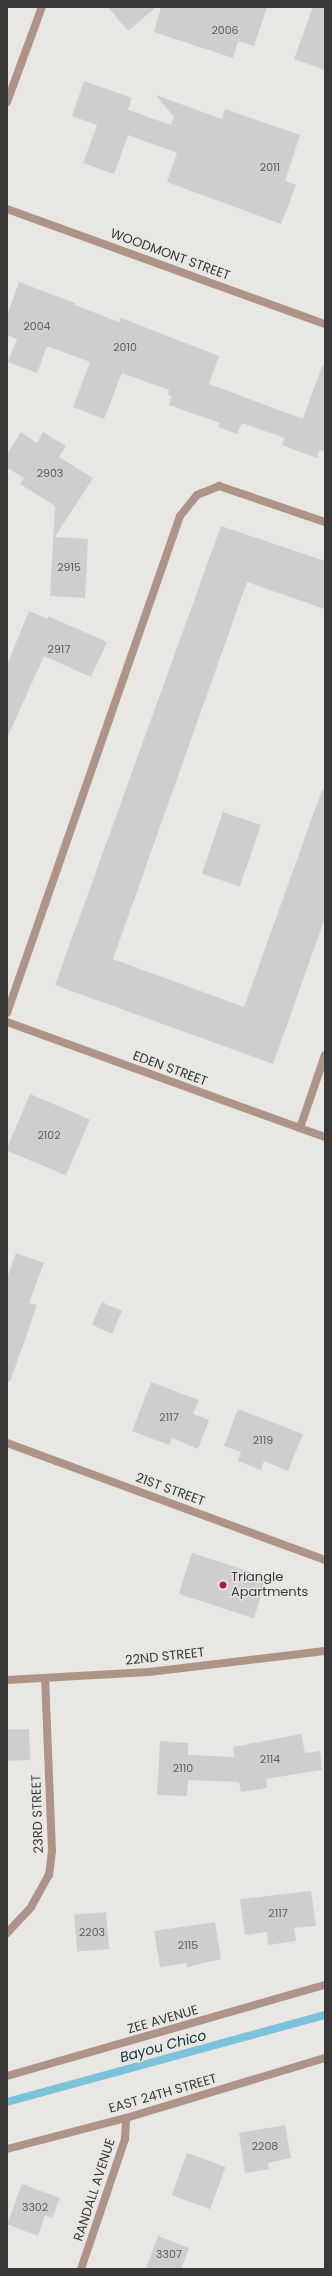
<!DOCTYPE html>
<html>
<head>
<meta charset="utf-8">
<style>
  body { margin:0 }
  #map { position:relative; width:332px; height:2276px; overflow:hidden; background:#e9e7e4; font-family:Poppins,sans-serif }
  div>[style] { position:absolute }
  .stream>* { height:8px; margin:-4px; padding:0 4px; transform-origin:4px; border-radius:4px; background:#7cc2d9 }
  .building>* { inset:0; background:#d0cdcf; transform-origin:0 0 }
  .minor>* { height:8px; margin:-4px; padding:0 4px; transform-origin:4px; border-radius:4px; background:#ad9388 }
  .tertiary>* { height:8px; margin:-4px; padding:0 4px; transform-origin:4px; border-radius:4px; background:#ad9388 }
  .dots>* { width:11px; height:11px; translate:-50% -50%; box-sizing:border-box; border:2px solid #e9e7e4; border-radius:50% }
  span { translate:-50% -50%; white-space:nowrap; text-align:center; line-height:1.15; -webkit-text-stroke:3px #e9e7e4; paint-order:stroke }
  .number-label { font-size:11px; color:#5f5d5d }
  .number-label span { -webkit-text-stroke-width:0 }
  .street-label { font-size:13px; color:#393837 }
  .poi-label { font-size:13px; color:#393837 }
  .left { translate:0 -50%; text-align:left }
  .water-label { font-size:14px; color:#0e313b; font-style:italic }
  .frame { position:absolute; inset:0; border:8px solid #393837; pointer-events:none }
</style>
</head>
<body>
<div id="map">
  <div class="stream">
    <i style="left:7px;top:2102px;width:330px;rotate:-15.3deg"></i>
  </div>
  <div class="building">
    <i style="clip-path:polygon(108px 7px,156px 7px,128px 31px)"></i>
    <i style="clip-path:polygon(161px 7px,267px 7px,254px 46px,238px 41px,233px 58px,154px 32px)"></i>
    <i style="clip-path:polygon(313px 7px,325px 7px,325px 70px,294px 59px)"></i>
    <i style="clip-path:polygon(84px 81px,132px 98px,128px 110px,171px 125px,174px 117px,156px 95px,222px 119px,225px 109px,300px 135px,285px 181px,296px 185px,281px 224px,167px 182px,177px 153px,128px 135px,114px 174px,83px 163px,97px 125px,72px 116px)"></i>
    <i style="clip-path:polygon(19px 282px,75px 303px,75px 305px,119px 322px,121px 318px,219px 356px,209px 384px,303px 419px,322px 366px,325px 367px,325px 452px,320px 450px,317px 458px,282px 445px,285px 438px,242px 423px,237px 434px,218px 427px,220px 423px,169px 405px,172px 396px,168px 395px,169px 390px,122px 373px,104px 419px,73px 407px,90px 362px,47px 346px,37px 373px,8px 362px,17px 339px,7px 335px,7px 316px)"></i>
    <i style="clip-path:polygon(21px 432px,37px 443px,43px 432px,66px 446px,59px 457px,93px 478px,55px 537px,88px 539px,85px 598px,50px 596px,55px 506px,20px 484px,24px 478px,7px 468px,7px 454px)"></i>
    <i style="clip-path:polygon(221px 526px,325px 561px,325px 609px,247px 582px,113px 959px,244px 1007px,322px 790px,325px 791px,325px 918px,273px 1064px,55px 985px)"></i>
    <i style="clip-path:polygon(29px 611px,48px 619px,48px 616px,107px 642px,91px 677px,44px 656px,7px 738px,7px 665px)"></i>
    <i style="left:223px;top:812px;width:40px;height:65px;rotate:19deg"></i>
    <i style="left:30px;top:1094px;width:65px;height:61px;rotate:23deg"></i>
    <i style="clip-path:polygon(16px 1253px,44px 1263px,29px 1303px,37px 1305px,10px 1382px,7px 1382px,7px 1278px)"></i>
    <i style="left:102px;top:1302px;width:22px;height:25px;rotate:24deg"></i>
    <i style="clip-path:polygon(151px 1382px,199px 1400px,193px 1414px,209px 1420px,198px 1449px,172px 1438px,169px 1445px,132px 1431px)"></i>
    <i style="clip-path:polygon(238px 1409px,303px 1434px,288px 1471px,264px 1461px,261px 1470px,238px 1461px,241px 1452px,224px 1446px)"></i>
    <i style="left:192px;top:1553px;width:79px;height:43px;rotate:18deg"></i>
    <i style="left:29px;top:1729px;width:31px;height:22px;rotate:88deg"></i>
    <i style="clip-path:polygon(301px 1734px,305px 1753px,320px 1751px,322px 1770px,266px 1779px,267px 1788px,241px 1792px,239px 1782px,188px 1780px,187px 1796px,157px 1795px,160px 1741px,188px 1743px,188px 1755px,234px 1757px,233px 1747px)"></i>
    <i style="clip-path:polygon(311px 1891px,316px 1926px,294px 1928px,296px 1941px,268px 1945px,267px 1932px,245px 1935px,240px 1899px)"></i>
    <i style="left:106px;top:1912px;width:37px;height:32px;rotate:85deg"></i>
    <i style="clip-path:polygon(215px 1922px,221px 1959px,187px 1967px,187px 1963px,160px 1967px,154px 1931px)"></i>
    <i style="clip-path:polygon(285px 2125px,291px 2158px,268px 2163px,269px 2169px,245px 2173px,239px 2133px)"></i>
    <i style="left:187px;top:2153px;width:41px;height:45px;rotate:20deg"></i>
    <i style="clip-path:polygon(22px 2184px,60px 2198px,52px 2218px,45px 2215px,38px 2236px,7px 2224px)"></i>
    <i style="clip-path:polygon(158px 2236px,189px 2248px,181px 2269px,146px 2269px)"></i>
  </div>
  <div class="minor">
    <i style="left:7px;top:102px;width:101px;rotate:-69.8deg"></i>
    <i style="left:7px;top:209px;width:338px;rotate:19.9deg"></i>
    <i style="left:7px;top:1013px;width:526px;rotate:-70.81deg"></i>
    <i style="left:180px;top:516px;width:27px;rotate:-51deg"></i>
    <i style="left:197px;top:495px;width:24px;rotate:-22deg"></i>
    <i style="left:219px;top:486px;width:112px;rotate:18.8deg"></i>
    <i style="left:300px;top:1128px;width:77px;rotate:-71.1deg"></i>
    <i style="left:7px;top:1443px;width:339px;rotate:20.2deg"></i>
    <i style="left:7px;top:1680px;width:142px;rotate:-3.2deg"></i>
    <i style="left:149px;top:1672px;width:177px;rotate:-6.8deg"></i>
    <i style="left:7px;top:1933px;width:35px;rotate:-47deg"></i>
    <i style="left:31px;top:1907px;width:37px;rotate:-61deg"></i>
    <i style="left:49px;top:1875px;width:24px;rotate:-83deg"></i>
    <i style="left:52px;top:1851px;width:172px;rotate:-92.3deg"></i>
    <i style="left:7px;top:2076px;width:331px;rotate:-16deg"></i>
    <i style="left:7px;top:2149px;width:123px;rotate:-14.6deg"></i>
    <i style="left:126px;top:2118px;width:208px;rotate:-16.8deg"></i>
    <i style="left:81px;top:2269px;width:137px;rotate:-71.3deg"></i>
    <i style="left:125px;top:2139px;width:21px;rotate:-87deg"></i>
  </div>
  <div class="tertiary">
    <i style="left:7px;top:1022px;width:338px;rotate:19.9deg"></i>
  </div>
  <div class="dots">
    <i style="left:223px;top:1585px;background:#af1b3a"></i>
  </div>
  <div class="number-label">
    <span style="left:225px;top:30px">2006</span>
    <span style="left:270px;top:167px">2011</span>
    <span style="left:37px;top:326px">2004</span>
    <span style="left:125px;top:347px">2010</span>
    <span style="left:50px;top:473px">2903</span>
    <span style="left:69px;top:567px">2915</span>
    <span style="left:59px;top:649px">2917</span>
    <span style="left:49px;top:1135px">2102</span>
    <span style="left:169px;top:1417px">2117</span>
    <span style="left:263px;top:1440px">2119</span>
    <span style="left:270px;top:1759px">2114</span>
    <span style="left:183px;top:1768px">2110</span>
    <span style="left:278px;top:1913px">2117</span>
    <span style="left:92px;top:1932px">2203</span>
    <span style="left:188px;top:1945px">2115</span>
    <span style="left:265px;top:2146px">2208</span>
    <span style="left:35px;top:2207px">3302</span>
    <span style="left:169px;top:2254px">3307</span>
  </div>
  <div class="street-label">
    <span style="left:170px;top:255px;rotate:20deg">WOODMONT STREET</span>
    <span style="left:170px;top:1069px;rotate:20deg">EDEN STREET</span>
    <span style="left:170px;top:1490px;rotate:20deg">21ST STREET</span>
    <span style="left:165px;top:1657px;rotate:-6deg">22ND STREET</span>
    <span style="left:38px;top:1814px;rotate:-92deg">23RD STREET</span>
    <span style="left:163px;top:2020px;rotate:-16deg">ZEE AVENUE</span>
    <span style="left:163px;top:2094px;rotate:-16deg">EAST 24TH STREET</span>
    <span style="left:95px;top:2190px;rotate:-72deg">RANDALL AVENUE</span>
  </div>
  <div class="poi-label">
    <span class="left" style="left:231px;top:1585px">Triangle<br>Apartments</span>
  </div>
  <div class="water-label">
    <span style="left:163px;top:2046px;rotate:-15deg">Bayou Chico</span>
  </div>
  <div class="frame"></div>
</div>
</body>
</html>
